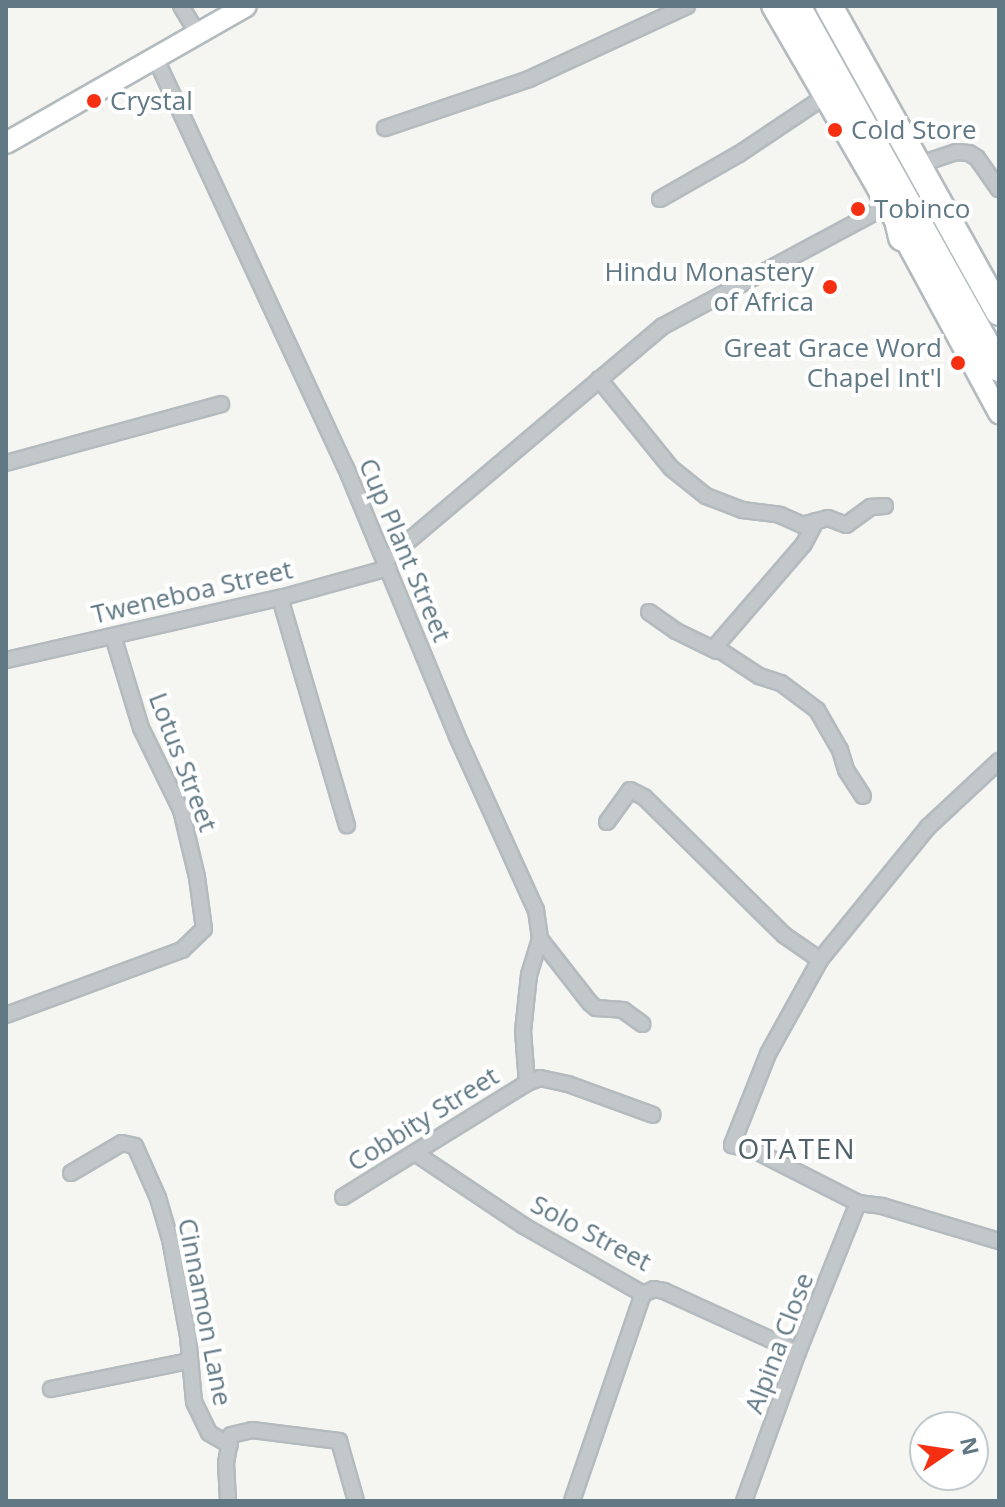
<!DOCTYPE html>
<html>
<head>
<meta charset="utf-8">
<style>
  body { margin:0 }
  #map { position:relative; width:1005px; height:1507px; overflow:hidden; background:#f5f5f1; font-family:"Open Sans",sans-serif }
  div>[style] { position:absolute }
  .roads { filter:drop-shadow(2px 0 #b4bbbe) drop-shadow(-2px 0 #b4bbbe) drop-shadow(0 2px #b4bbbe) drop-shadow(0 -2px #b4bbbe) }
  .street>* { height:14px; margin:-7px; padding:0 7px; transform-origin:7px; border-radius:7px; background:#c2c7ca }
  .secondary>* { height:20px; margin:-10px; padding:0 10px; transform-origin:10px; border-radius:10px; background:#fff }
  .highway>* { height:26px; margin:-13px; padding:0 13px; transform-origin:13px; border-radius:13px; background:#fff }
  .dots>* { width:22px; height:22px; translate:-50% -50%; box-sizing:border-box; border:4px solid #fff; border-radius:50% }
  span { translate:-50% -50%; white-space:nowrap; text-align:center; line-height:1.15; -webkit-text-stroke:8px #fff; paint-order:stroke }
  .poi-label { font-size:26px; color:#617985 }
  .left { translate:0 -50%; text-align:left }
  .right { translate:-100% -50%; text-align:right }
  .street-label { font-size:26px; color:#617985 }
  .neighbourhood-label { font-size:28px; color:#506169; letter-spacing:2px }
  .frame { position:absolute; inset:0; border:8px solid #617985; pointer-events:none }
  .north { position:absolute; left:909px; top:1411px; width:80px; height:80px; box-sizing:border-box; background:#fff; border:2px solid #c0c9ce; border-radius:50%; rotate:77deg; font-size:22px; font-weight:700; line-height:32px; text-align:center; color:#617985 }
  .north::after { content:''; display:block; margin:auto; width:28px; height:36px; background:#f42f12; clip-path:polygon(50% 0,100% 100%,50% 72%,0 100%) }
</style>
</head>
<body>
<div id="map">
  <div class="roads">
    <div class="street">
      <i style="left:181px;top:6px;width:31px;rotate:59deg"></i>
      <i style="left:155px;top:57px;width:453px;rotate:65.1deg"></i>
      <i style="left:346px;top:468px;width:288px;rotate:67.5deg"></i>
      <i style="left:456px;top:734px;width:193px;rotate:65.6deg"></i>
      <i style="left:536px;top:910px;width:29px;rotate:82deg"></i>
      <i style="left:540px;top:939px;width:38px;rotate:107deg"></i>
      <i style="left:529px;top:975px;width:56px;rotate:96.1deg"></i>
      <i style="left:523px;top:1031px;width:52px;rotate:85.6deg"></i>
      <i style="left:385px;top:128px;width:152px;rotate:-18.8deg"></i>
      <i style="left:529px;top:79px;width:174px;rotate:-24.8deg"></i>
      <i style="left:917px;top:165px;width:41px;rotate:-18.4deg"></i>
      <i style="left:956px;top:152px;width:13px;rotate:4deg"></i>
      <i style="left:969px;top:153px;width:9px;rotate:32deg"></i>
      <i style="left:977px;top:158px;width:38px;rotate:55deg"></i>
      <i style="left:660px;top:199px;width:91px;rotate:-29.7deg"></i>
      <i style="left:739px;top:154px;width:102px;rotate:-33.8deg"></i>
      <i style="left:599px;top:379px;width:114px;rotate:51deg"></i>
      <i style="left:671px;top:468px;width:45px;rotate:38.7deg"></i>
      <i style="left:706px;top:496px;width:39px;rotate:21deg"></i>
      <i style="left:742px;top:510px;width:38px;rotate:7deg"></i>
      <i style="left:780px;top:515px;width:24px;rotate:24deg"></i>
      <i style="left:802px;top:525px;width:27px;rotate:-15deg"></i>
      <i style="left:828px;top:518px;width:19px;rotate:21deg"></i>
      <i style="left:846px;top:525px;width:31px;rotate:-36deg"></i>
      <i style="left:871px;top:507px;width:14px;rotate:-4deg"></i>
      <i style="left:6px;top:463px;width:223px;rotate:-15.3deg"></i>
      <i style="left:816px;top:521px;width:27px;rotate:118deg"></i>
      <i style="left:803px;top:545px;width:135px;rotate:130.8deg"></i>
      <i style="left:715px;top:647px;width:53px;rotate:33.4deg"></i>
      <i style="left:759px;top:676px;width:23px;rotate:18deg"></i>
      <i style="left:781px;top:683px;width:45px;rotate:36.9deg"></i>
      <i style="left:817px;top:710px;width:46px;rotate:60.1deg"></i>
      <i style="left:840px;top:750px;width:21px;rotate:73deg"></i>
      <i style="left:846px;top:770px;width:31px;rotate:57deg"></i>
      <i style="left:386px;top:560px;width:363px;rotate:-40.2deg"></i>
      <i style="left:663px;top:326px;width:254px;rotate:-28.2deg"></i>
      <i style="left:280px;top:598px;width:237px;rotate:73.6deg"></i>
      <i style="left:649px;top:612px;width:33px;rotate:35deg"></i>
      <i style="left:676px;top:631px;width:46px;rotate:26deg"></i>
      <i style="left:6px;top:660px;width:281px;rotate:-12.8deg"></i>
      <i style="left:280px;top:598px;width:112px;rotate:-15.5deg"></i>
      <i style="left:999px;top:761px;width:97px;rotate:137.1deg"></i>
      <i style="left:928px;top:827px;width:171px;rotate:129.1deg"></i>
      <i style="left:820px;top:960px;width:107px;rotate:119deg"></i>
      <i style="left:768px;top:1054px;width:98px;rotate:111.6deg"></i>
      <i style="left:732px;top:1145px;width:27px;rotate:15deg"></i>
      <i style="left:758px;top:1152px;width:112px;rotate:27deg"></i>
      <i style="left:858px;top:1203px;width:24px;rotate:7deg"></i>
      <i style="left:882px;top:1206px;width:122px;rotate:16.7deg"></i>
      <i style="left:607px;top:822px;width:39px;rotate:-54deg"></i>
      <i style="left:630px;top:790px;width:16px;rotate:27deg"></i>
      <i style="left:644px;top:797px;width:197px;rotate:44.6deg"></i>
      <i style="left:784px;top:935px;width:44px;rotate:34.8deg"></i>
      <i style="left:540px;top:939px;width:81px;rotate:52deg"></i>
      <i style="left:590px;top:1003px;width:8px;rotate:40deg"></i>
      <i style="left:596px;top:1008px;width:27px;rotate:4deg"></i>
      <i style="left:623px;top:1010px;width:24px;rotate:36deg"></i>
      <i style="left:6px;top:1015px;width:188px;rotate:-20.3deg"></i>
      <i style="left:182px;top:950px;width:30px;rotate:-44deg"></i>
      <i style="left:204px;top:929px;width:52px;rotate:-97.7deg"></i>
      <i style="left:197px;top:877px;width:69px;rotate:-103.4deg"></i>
      <i style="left:181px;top:810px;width:91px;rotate:-116deg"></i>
      <i style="left:141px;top:728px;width:96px;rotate:-106.9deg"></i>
      <i style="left:415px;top:1153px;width:131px;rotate:33.8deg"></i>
      <i style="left:524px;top:1226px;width:137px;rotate:29.7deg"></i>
      <i style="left:71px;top:1173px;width:59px;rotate:-30.5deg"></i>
      <i style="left:122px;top:1143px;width:13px;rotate:13deg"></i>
      <i style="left:135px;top:1146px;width:57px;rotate:66.1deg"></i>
      <i style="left:158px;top:1198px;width:43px;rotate:73.7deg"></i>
      <i style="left:170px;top:1239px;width:99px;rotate:79.5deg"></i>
      <i style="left:188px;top:1336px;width:66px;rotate:84.8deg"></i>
      <i style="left:194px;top:1402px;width:34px;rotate:64deg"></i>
      <i style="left:209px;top:1433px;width:24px;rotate:30deg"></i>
      <i style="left:343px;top:1197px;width:216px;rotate:-31.8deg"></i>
      <i style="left:527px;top:1083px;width:14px;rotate:-21deg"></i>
      <i style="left:540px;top:1078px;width:29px;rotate:12deg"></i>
      <i style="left:568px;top:1084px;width:90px;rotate:20deg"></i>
      <i style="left:643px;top:1294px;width:12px;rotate:-24deg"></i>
      <i style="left:654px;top:1289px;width:10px;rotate:11deg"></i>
      <i style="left:664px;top:1291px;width:147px;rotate:24.5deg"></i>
      <i style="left:51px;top:1389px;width:141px;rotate:-11.5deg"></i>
      <i style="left:228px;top:1501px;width:38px;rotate:-93deg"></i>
      <i style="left:226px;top:1463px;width:28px;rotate:-80deg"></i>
      <i style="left:231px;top:1435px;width:22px;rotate:-13deg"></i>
      <i style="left:252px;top:1430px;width:88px;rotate:7.2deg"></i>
      <i style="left:339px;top:1441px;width:62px;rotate:74.2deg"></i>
      <i style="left:572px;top:1501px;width:219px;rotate:-71.1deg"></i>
      <i style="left:744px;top:1501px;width:158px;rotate:-70.1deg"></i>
      <i style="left:798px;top:1352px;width:161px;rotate:-68.1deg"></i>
    </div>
    <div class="secondary">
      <i style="left:772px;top:6px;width:203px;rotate:59.9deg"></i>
      <i style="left:874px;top:182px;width:263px;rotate:61.6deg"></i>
      <i style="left:6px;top:143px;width:276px;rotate:-29.7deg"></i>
    </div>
    <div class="highway">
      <i style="left:797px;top:6px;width:415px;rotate:60.8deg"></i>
      <i style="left:829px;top:6px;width:350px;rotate:60.9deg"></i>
      <i style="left:888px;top:178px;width:61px;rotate:76.7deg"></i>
    </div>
  </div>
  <div class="dots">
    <i style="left:94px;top:101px;background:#f42f12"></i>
    <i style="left:835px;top:130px;background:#f42f12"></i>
    <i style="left:858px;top:209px;background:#f42f12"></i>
    <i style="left:830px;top:287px;background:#f42f12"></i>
    <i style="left:958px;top:363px;background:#f42f12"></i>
  </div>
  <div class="poi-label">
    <span class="left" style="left:110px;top:101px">Crystal</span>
    <span class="left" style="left:851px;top:130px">Cold Store</span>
    <span class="left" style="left:874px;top:209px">Tobinco</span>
    <span class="right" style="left:814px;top:287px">Hindu Monastery<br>of Africa</span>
    <span class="right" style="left:942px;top:363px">Great Grace Word<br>Chapel Int'l</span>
  </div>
  <div class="street-label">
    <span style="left:405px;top:550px;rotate:67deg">Cup Plant Street</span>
    <span style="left:192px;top:592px;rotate:-13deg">Tweneboa Street</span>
    <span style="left:183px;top:762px;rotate:69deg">Lotus Street</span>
    <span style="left:423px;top:1119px;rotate:-32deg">Cobbity Street</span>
    <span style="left:591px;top:1233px;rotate:28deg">Solo Street</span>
    <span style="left:205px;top:1312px;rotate:79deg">Cinnamon Lane</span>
    <span style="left:779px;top:1343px;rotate:-69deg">Alpina Close</span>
  </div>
  <div class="neighbourhood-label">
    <span style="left:797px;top:1148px">OTATEN</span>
  </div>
  <div class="frame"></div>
  <div class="north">N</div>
</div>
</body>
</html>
